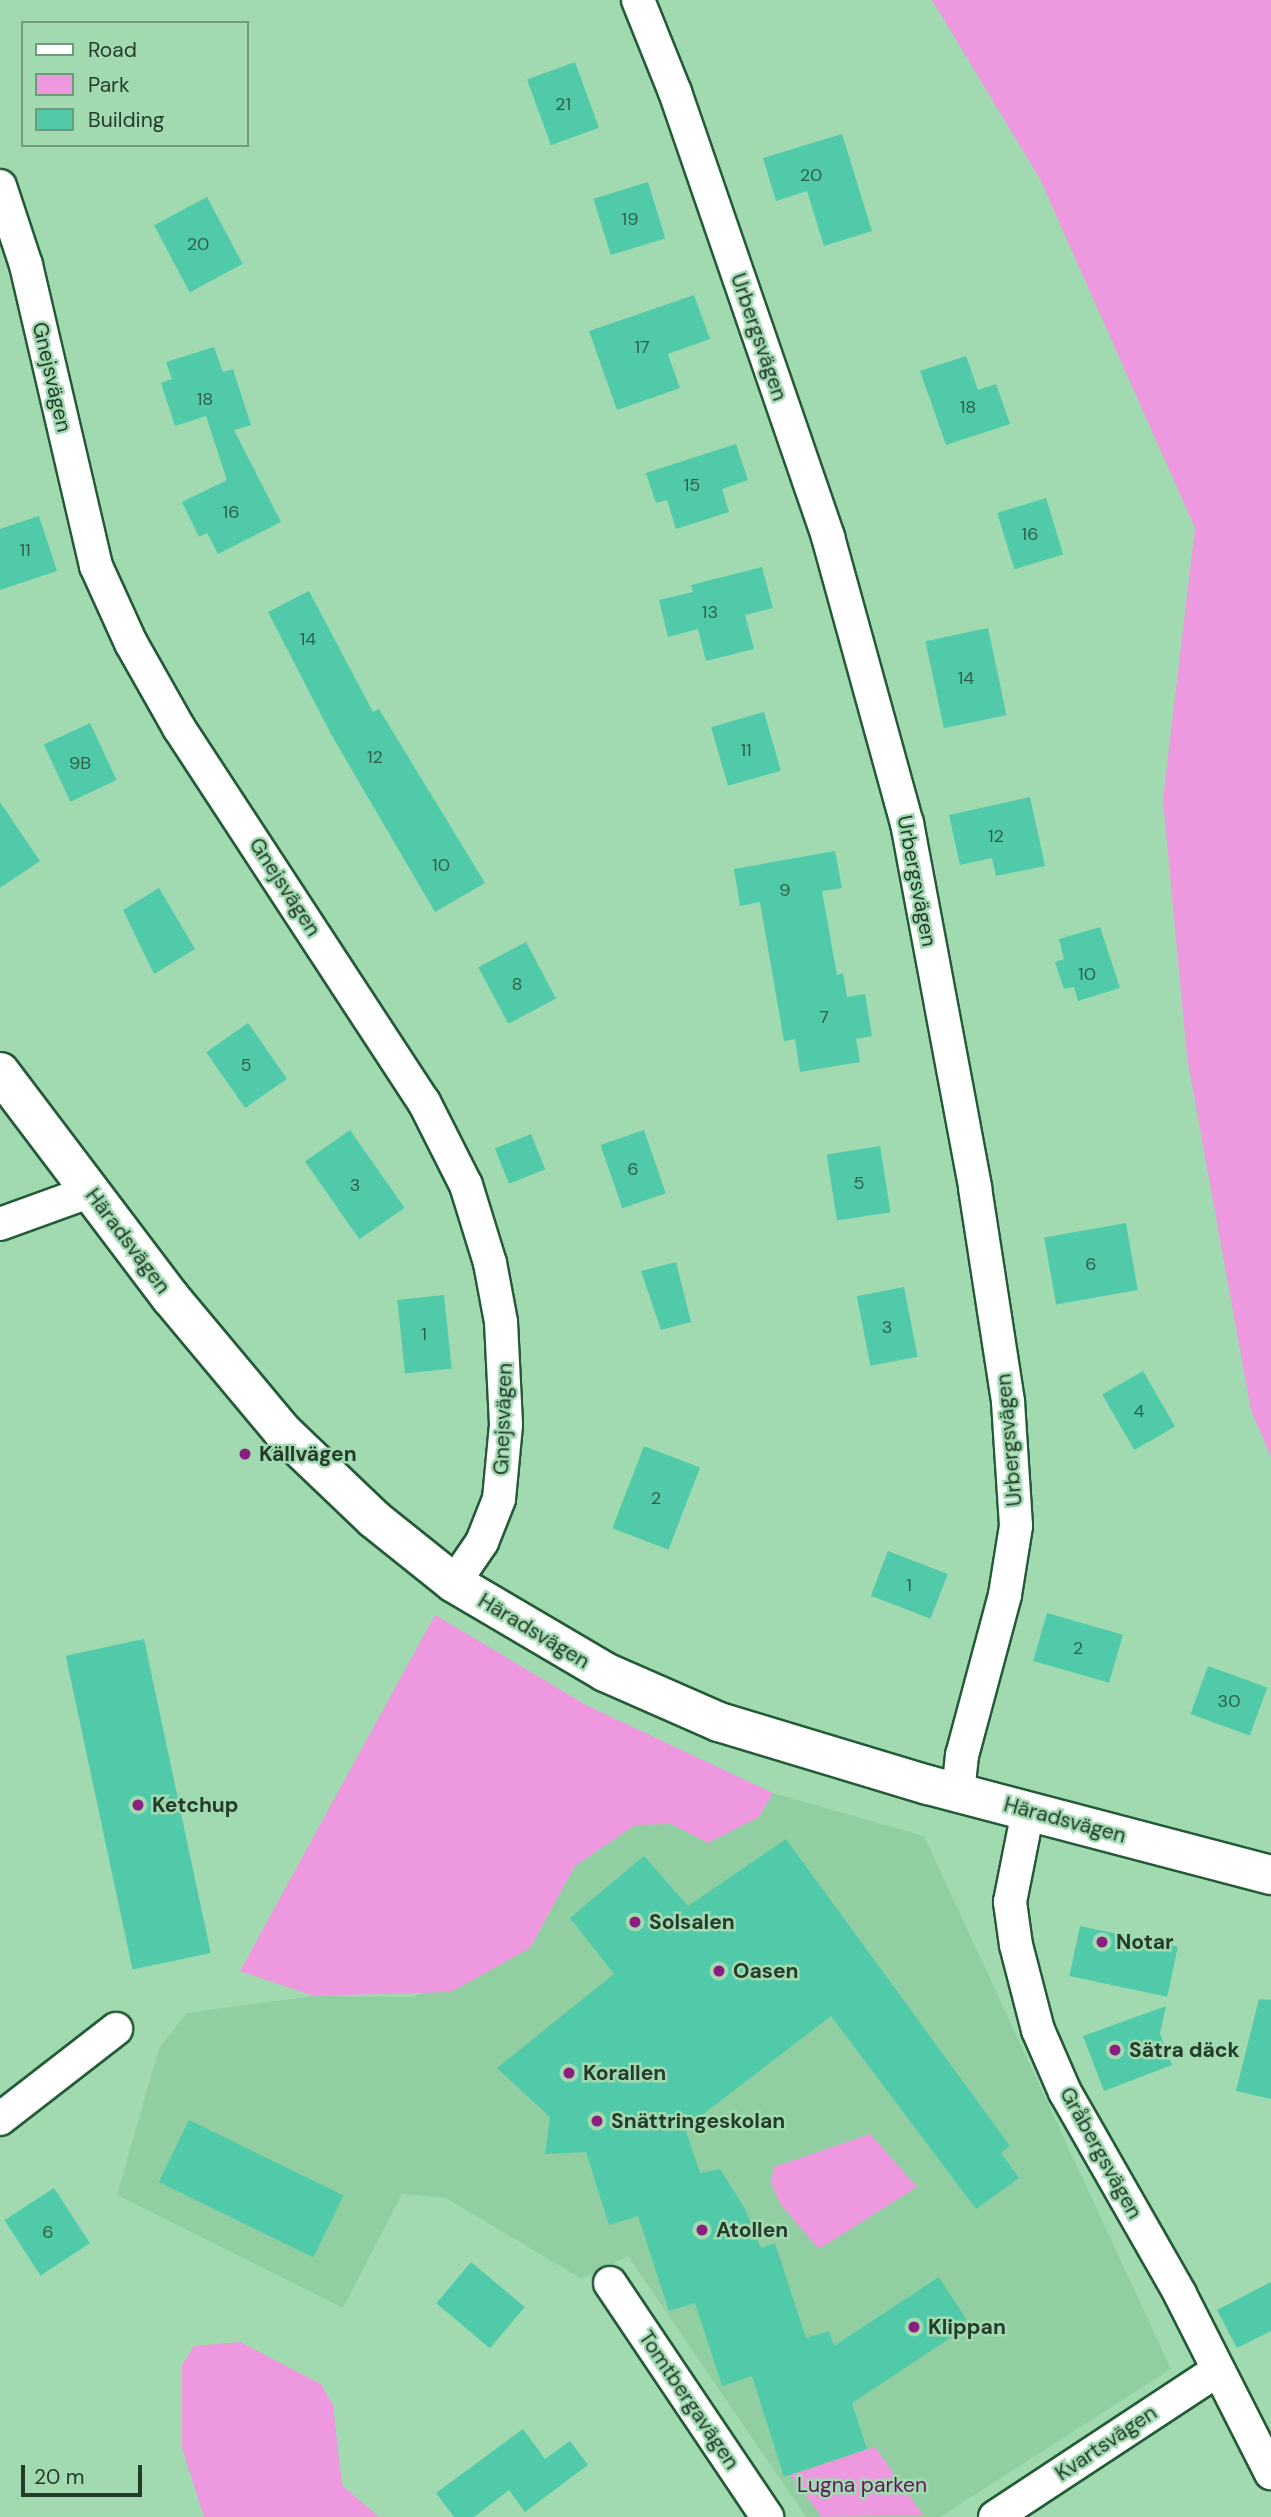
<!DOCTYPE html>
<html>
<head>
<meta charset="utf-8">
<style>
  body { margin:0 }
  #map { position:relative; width:1271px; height:2517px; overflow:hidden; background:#a1dab1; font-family:"DM Sans",sans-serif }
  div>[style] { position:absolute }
  .built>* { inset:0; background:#91cfa2 }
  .green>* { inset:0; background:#ed98df }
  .building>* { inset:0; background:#51caaa; transform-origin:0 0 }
  .roads { filter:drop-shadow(2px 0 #245b37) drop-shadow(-2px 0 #245b37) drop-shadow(0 2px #245b37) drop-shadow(0 -2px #245b37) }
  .street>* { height:32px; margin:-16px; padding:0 16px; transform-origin:16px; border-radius:16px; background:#fff }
  .secondary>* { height:38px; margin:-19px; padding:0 19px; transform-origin:19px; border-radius:19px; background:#fff }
  .dots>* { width:19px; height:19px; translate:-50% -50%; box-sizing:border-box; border:4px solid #a1dab1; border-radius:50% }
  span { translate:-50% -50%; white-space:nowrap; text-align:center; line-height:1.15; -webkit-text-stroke:5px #a1dab1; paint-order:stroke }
  .number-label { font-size:18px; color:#30604b }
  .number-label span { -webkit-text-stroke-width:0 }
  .street-label { font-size:21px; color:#253c2b }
  .poi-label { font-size:21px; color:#253c2b; font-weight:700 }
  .left { translate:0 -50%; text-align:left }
  .park-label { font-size:21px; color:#66145d }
  .legend { position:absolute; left:21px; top:21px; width:228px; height:126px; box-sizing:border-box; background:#a1dab1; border:2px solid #6f9b7b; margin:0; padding:9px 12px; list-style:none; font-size:21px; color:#253c2b }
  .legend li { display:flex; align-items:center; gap:14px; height:35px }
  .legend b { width:35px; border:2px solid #6f9b7b }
  .scale { position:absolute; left:21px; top:2465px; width:121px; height:32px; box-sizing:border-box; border:4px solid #253c2b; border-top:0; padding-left:9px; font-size:21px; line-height:24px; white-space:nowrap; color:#253c2b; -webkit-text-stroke:5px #a1dab1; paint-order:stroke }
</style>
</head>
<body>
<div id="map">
  <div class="built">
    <i style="clip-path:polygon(773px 1793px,924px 1836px,1171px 2369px,940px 2517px,806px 2517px,628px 2256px,582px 2279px,446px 2198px,402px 2194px,343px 2308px,117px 2195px,159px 2048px,187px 2013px,314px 1996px,412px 1997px,530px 1948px,575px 1866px,635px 1825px,671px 1824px,708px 1843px,759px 1817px)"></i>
  </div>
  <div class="green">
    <i style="clip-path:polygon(932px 0,1271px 0,1271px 1457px,1251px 1410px,1187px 1057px,1163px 799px,1195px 528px,1040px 179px)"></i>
    <i style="clip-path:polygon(435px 1615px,588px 1706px,773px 1793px,759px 1817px,708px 1843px,671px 1824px,635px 1825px,575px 1866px,530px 1948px,451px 1992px,314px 1996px,240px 1971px)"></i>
    <i style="clip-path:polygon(870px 2134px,917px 2187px,819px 2249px,781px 2205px,771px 2183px,774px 2167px)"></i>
    <i style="clip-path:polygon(240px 2342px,321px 2384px,333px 2405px,342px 2485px,379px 2517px,204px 2517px,182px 2448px,182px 2365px,194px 2346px)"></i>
    <i style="clip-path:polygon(875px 2447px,923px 2515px,822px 2517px,790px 2475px)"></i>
  </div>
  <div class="building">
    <i style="left:575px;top:62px;width:70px;height:51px;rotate:70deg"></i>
    <i style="clip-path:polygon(842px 134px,872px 231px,824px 246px,807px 191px,776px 201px,763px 158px)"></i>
    <i style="left:648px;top:182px;width:59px;height:57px;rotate:73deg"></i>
    <i style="left:207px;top:197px;width:76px;height:60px;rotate:62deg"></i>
    <i style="clip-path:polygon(694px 295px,710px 339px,668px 354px,680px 388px,617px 410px,589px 331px)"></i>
    <i style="clip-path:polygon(214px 347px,223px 372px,233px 369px,251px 425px,234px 430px,281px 522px,218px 554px,207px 533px,199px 537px,182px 502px,227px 480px,206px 416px,175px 426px,161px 383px,172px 379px,166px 362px)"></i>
    <i style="clip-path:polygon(966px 356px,978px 390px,996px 384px,1010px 424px,946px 445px,920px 371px)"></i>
    <i style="clip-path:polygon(736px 444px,748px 480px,722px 489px,729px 512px,676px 529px,667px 500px,656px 503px,646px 473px)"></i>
    <i style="left:1046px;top:498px;width:59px;height:51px;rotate:73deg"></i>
    <i style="clip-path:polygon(39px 516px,57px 571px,0 590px,0 529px)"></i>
    <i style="clip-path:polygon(762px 567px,773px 608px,745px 615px,754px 649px,706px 661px,698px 629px,668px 637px,659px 600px,693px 592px,691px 585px)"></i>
    <i style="clip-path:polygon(309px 591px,373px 712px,379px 709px,485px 883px,435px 912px,332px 736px,268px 612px)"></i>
    <i style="left:988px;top:628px;width:89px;height:64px;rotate:78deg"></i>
    <i style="left:764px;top:712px;width:61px;height:55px;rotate:74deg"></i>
    <i style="left:90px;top:723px;width:63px;height:51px;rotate:65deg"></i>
    <i style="clip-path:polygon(1030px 797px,1045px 866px,996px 876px,992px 858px,960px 865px,949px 815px)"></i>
    <i style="clip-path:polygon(0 802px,40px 861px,0 888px)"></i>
    <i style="clip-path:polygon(835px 851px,842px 888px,822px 891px,837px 975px,843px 973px,847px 997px,865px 994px,872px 1036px,856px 1039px,860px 1062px,800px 1072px,795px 1039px,784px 1041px,760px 902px,740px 906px,734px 869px)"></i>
    <i style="clip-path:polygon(159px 888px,195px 949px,154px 974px,123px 910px)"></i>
    <i style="clip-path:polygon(1100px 927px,1120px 988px,1078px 1001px,1074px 987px,1064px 989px,1055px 962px,1064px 959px,1059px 939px)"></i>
    <i style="left:526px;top:942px;width:64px;height:54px;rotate:62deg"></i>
    <i style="left:248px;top:1023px;width:68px;height:51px;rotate:55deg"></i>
    <i style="left:350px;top:1130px;width:95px;height:55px;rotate:55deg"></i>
    <i style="left:644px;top:1130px;width:67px;height:46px;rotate:71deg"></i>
    <i style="left:531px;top:1134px;width:38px;height:39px;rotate:68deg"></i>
    <i style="left:880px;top:1146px;width:67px;height:54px;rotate:81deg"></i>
    <i style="left:1126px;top:1223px;width:68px;height:83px;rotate:80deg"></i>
    <i style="clip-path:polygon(676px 1262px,691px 1322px,661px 1330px,641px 1271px)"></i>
    <i style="left:904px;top:1287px;width:71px;height:48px;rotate:79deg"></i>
    <i style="left:444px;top:1295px;width:74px;height:47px;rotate:84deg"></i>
    <i style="left:1143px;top:1371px;width:64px;height:47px;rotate:60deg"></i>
    <i style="left:644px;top:1446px;width:60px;height:88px;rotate:21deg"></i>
    <i style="left:888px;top:1551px;width:64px;height:48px;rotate:21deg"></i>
    <i style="left:1047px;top:1613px;width:79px;height:50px;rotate:16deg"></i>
    <i style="left:144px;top:1639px;width:321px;height:80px;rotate:78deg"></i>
    <i style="left:1208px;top:1666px;width:63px;height:51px;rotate:20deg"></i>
    <i style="clip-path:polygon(786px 1839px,1010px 2146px,1001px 2153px,1019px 2178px,976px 2209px,831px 2016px,685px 2128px,700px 2173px,720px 2169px,745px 2209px,761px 2248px,775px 2243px,806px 2338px,829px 2331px,834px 2346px,939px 2277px,970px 2325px,852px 2403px,867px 2449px,784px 2477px,752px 2376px,722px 2386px,695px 2303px,669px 2311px,638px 2216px,609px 2225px,586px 2152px,545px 2154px,550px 2117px,497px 2068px,614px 1974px,570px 1918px,644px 1856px,688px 1906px)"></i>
    <i style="left:1080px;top:1926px;width:100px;height:51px;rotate:12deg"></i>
    <i style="clip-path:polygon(1259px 1999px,1271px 2000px,1271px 2099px,1236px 2091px)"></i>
    <i style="clip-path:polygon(1166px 2006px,1160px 2034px,1172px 2065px,1104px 2091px,1083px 2036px)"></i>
    <i style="left:189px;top:2120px;width:172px;height:69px;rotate:26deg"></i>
    <i style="left:54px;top:2188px;width:66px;height:59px;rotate:57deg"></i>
    <i style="left:471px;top:2262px;width:70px;height:54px;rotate:40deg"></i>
    <i style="clip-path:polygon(1271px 2282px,1271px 2331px,1237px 2348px,1217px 2310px)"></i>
    <i style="clip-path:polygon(523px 2429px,545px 2459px,570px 2441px,588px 2465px,525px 2512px,509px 2490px,474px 2517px,454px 2517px,436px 2493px)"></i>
  </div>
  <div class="roads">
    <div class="street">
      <i style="left:638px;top:0;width:99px;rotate:68.1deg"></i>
      <i style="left:675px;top:92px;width:471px;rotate:71deg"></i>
      <i style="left:828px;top:537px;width:297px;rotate:74.6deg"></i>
      <i style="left:907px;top:823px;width:371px;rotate:79.4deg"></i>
      <i style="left:975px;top:1188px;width:217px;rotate:81.2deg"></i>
      <i style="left:1008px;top:1402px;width:124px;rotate:86.3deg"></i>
      <i style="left:1016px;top:1526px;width:70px;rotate:99.1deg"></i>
      <i style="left:1005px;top:1595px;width:166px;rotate:105deg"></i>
      <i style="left:962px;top:1755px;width:37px;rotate:96deg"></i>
      <i style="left:0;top:186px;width:83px;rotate:71.8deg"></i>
      <i style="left:26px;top:265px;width:309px;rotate:76.9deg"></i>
      <i style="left:96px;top:566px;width:85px;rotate:65.6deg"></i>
      <i style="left:131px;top:643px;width:98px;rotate:60.5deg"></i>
      <i style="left:179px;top:728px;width:447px;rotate:56.8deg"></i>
      <i style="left:424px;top:1102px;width:93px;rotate:63.2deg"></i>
      <i style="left:466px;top:1185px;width:82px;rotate:72.9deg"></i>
      <i style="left:490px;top:1263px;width:60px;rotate:79.4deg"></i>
      <i style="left:501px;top:1322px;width:103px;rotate:87.2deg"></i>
      <i style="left:506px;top:1425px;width:74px;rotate:95.4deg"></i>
      <i style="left:499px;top:1499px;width:46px;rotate:111.6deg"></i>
      <i style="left:482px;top:1542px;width:50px;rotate:124.3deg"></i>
      <i style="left:0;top:1224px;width:97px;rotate:-19.9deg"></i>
      <i style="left:1028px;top:1811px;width:93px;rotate:101.2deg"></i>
      <i style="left:1010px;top:1902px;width:43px;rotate:82.1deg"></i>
      <i style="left:1016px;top:1945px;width:88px;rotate:75.5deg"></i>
      <i style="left:1038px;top:2030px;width:68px;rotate:66.5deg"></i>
      <i style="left:1065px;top:2092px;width:232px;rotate:60.3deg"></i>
      <i style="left:1180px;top:2294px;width:201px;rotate:63.1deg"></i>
      <i style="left:0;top:2119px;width:147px;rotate:-37.8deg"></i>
      <i style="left:610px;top:2283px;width:282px;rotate:56.1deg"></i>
      <i style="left:995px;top:2517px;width:267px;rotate:-33.4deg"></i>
    </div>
    <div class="secondary">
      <i style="left:0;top:1072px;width:283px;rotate:52.9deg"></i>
      <i style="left:171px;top:1298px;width:175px;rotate:50.1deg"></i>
      <i style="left:283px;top:1432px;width:126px;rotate:43.7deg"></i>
      <i style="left:374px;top:1519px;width:102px;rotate:38.7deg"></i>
      <i style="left:454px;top:1583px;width:175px;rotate:30.5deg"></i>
      <i style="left:605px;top:1672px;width:124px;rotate:23.7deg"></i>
      <i style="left:719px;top:1722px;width:218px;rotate:16.8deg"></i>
      <i style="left:928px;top:1785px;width:355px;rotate:14.7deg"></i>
    </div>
  </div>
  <div class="dots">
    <i style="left:245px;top:1454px;background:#8c1e81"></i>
    <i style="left:138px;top:1805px;background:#8c1e81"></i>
    <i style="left:635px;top:1922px;background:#8c1e81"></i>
    <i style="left:1102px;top:1942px;background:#8c1e81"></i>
    <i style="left:719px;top:1971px;background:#8c1e81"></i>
    <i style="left:1115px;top:2050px;background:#8c1e81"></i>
    <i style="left:569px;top:2073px;background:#8c1e81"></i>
    <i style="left:597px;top:2121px;background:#8c1e81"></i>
    <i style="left:702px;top:2230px;background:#8c1e81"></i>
    <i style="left:914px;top:2327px;background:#8c1e81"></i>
  </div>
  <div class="number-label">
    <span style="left:563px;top:104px">21</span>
    <span style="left:811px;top:175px">20</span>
    <span style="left:630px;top:219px">19</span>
    <span style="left:198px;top:244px">20</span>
    <span style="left:642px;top:347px">17</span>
    <span style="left:205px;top:399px">18</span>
    <span style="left:968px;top:407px">18</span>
    <span style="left:692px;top:485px">15</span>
    <span style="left:231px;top:512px">16</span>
    <span style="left:1030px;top:534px">16</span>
    <span style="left:25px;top:550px">11</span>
    <span style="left:710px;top:612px">13</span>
    <span style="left:308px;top:639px">14</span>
    <span style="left:966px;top:678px">14</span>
    <span style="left:746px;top:750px">11</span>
    <span style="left:375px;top:757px">12</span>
    <span style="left:80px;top:763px">9B</span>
    <span style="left:996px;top:836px">12</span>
    <span style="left:441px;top:865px">10</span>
    <span style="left:785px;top:890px">9</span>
    <span style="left:1087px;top:974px">10</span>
    <span style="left:517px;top:984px">8</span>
    <span style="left:824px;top:1017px">7</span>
    <span style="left:246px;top:1065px">5</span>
    <span style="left:633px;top:1169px">6</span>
    <span style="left:859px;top:1183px">5</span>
    <span style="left:355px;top:1185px">3</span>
    <span style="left:1091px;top:1264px">6</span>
    <span style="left:887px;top:1327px">3</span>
    <span style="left:424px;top:1334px">1</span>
    <span style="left:1139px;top:1411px">4</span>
    <span style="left:656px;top:1498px">2</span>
    <span style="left:909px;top:1585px">1</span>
    <span style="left:1078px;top:1648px">2</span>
    <span style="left:1229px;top:1701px">30</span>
    <span style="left:48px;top:2232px">6</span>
  </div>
  <div class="street-label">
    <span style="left:759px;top:337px;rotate:71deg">Urbergsvägen</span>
    <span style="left:52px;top:377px;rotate:77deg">Gnejsvägen</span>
    <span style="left:917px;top:881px;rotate:79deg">Urbergsvägen</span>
    <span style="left:285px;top:887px;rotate:57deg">Gnejsvägen</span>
    <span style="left:128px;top:1241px;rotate:53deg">Häradsvägen</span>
    <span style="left:503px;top:1419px;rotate:-88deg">Gnejsvägen</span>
    <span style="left:1009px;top:1440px;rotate:-95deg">Urbergsvägen</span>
    <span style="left:534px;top:1631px;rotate:31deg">Häradsvägen</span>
    <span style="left:1065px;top:1820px;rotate:15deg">Häradsvägen</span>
    <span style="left:1101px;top:2153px;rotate:61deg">Gråbergsvägen</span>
    <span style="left:689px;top:2400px;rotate:56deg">Tomtbergavägen</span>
    <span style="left:1106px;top:2443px;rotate:-34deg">Kvartsvägen</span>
  </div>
  <div class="poi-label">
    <span class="left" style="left:259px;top:1454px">Källvägen</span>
    <span class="left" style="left:152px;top:1805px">Ketchup</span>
    <span class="left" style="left:649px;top:1922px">Solsalen</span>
    <span class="left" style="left:1116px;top:1942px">Notar</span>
    <span class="left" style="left:733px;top:1971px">Oasen</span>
    <span class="left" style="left:1129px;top:2050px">Sätra däck</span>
    <span class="left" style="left:583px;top:2073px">Korallen</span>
    <span class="left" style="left:611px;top:2121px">Snättringeskolan</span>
    <span class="left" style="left:716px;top:2230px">Atollen</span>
    <span class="left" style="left:928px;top:2327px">Klippan</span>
  </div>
  <div class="park-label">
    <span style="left:862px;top:2485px">Lugna parken</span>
  </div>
  <ul class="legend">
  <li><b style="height:9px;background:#fff"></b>Road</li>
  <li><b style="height:19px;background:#ed98df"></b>Park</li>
  <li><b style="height:19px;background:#51caaa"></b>Building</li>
  </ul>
  <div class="scale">20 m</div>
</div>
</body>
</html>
